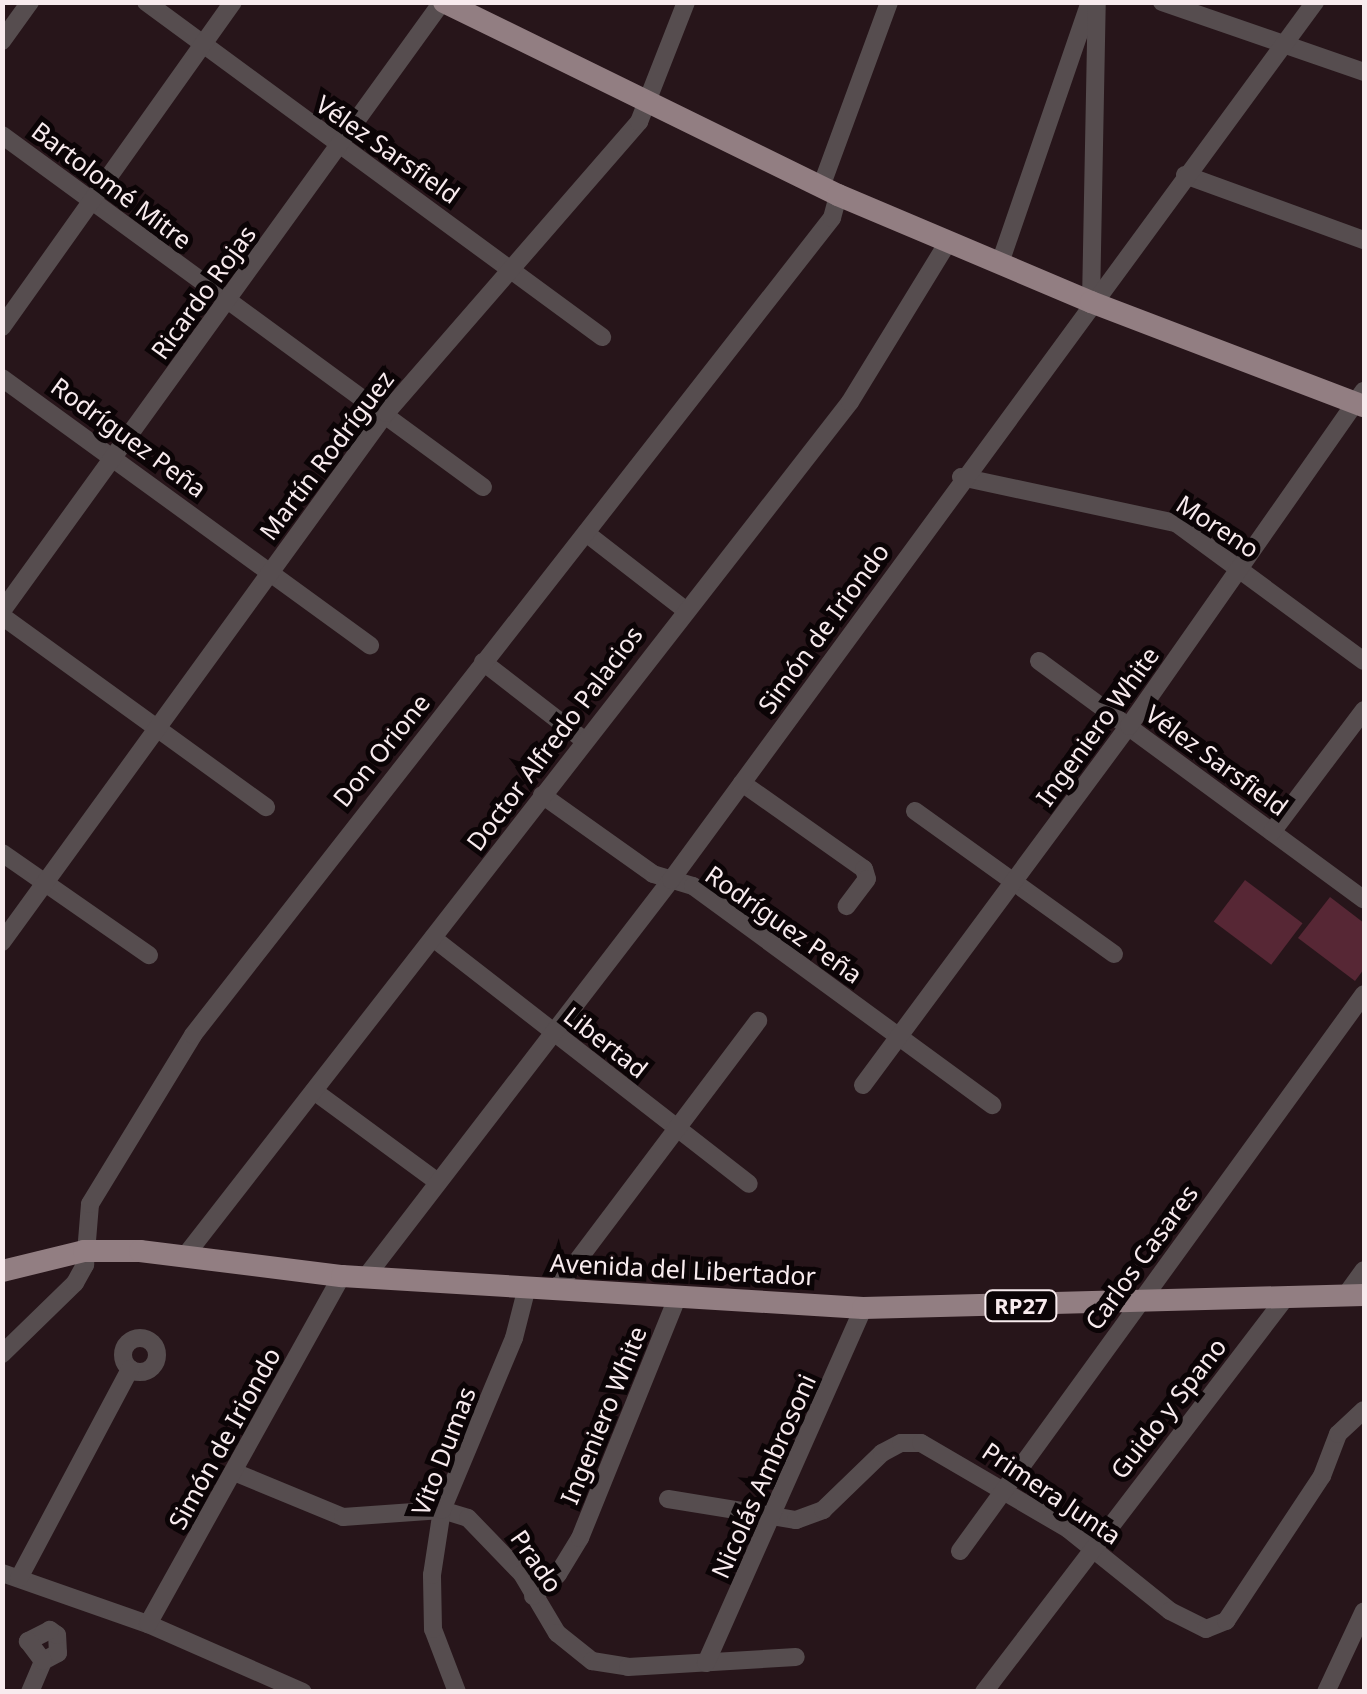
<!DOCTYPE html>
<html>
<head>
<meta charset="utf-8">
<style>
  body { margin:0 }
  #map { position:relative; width:1367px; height:1694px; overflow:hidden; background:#27151a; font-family:"Noto Sans",sans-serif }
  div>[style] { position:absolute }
  .green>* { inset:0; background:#572735; transform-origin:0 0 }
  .minor>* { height:18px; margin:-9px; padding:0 9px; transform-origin:9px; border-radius:9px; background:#564d4f }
  .minor>.ring { margin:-9px; padding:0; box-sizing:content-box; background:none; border:18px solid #564d4f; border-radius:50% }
  .major>* { height:22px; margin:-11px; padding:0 11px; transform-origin:11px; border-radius:11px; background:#927e82 }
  span { translate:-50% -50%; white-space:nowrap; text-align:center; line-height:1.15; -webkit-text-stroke:10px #0b0406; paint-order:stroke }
  .shield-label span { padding:2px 8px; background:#0b0406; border:2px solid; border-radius:8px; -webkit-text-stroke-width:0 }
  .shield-label { font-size:22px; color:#f8ebee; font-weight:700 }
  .street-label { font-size:25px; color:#f8ebee }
  .frame { position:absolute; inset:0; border:5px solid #f8ebee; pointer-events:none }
</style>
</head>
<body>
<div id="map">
  <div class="green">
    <i style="left:1245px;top:880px;width:72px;height:52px;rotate:37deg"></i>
    <i style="clip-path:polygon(1330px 897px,1364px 923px,1364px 969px,1355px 981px,1298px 938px)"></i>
  </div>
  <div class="minor">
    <i style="left:146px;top:2px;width:566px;rotate:36.3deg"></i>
    <i style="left:1162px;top:2px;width:214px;rotate:19.1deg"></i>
    <i style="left:2px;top:41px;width:48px;rotate:-54.3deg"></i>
    <i style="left:2px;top:135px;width:596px;rotate:36.2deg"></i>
    <i style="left:1185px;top:175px;width:190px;rotate:20deg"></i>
    <i style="left:821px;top:187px;width:197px;rotate:-69.8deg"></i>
    <i style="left:1000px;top:263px;width:276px;rotate:-71deg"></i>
    <i style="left:1091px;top:302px;width:300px;rotate:-88.9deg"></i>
    <i style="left:2px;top:327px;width:399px;rotate:-54.6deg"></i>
    <i style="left:2px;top:378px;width:455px;rotate:36deg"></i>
    <i style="left:961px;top:477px;width:220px;rotate:12.1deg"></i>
    <i style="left:1176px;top:523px;width:233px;rotate:36.3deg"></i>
    <i style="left:586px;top:533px;width:124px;rotate:37.8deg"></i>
    <i style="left:2px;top:611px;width:751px;rotate:-54.15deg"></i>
    <i style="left:2px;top:616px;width:326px;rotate:35.9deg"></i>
    <i style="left:1039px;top:661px;width:403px;rotate:36.3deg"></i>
    <i style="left:483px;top:662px;width:128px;rotate:37.7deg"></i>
    <i style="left:742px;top:783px;width:149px;rotate:35.2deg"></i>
    <i style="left:864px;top:869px;width:10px;rotate:73deg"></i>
    <i style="left:867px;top:879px;width:34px;rotate:127deg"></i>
    <i style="left:542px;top:795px;width:136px;rotate:35.4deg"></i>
    <i style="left:653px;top:874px;width:42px;rotate:16.7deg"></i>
    <i style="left:693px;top:886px;width:371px;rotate:36.2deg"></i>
    <i style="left:915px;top:811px;width:245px;rotate:35.7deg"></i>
    <i style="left:1272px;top:832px;width:153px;rotate:-53deg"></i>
    <i style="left:2px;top:853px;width:179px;rotate:34.8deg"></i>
    <i style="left:433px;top:938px;width:400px;rotate:37.9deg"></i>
    <i style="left:2px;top:942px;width:654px;rotate:-54.02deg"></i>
    <i style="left:386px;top:413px;width:386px;rotate:-49deg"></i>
    <i style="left:639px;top:122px;width:129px;rotate:-68.6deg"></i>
    <i style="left:863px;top:1085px;width:447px;rotate:-53.5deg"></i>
    <i style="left:1129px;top:726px;width:409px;rotate:-55deg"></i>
    <i style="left:314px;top:1091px;width:154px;rotate:36.3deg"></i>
    <i style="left:185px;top:1256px;width:1082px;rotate:-52.09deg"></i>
    <i style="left:850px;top:402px;width:188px;rotate:-58.5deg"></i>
    <i style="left:365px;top:1278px;width:502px;rotate:-52.45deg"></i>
    <i style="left:671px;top:880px;width:1089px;rotate:-53.74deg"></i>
    <i style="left:556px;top:1289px;width:336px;rotate:-53deg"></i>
    <i style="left:1345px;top:1296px;width:32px;rotate:-54deg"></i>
    <i class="ring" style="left:123px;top:1338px;width:16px;height:16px"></i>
    <i style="left:2px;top:1354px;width:102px;rotate:-44.2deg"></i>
    <i style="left:75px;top:1283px;width:21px;rotate:-61deg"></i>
    <i style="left:85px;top:1265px;width:61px;rotate:-85.3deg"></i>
    <i style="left:90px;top:1204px;width:198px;rotate:-58.6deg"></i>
    <i style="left:193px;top:1035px;width:1037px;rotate:-51.97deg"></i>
    <i style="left:832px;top:218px;width:24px;rotate:-75deg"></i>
    <i style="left:234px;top:1472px;width:118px;rotate:22.4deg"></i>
    <i style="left:343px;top:1517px;width:99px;rotate:-4deg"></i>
    <i style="left:442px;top:1510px;width:27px;rotate:17deg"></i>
    <i style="left:468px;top:1518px;width:78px;rotate:46deg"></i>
    <i style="left:522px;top:1574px;width:69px;rotate:59.3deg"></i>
    <i style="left:557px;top:1633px;width:45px;rotate:38.7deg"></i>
    <i style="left:592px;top:1661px;width:36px;rotate:9deg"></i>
    <i style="left:628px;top:1667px;width:168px;rotate:-3.4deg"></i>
    <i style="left:668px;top:1499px;width:130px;rotate:9.3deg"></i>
    <i style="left:796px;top:1520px;width:29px;rotate:-20deg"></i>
    <i style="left:823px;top:1510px;width:82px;rotate:-44deg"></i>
    <i style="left:882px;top:1453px;width:21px;rotate:-28deg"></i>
    <i style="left:901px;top:1443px;width:20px"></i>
    <i style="left:921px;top:1443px;width:170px;rotate:30.3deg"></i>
    <i style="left:1068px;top:1529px;width:131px;rotate:38.8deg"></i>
    <i style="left:1170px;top:1611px;width:40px;rotate:26.6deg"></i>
    <i style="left:1206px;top:1629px;width:22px;rotate:-22deg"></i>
    <i style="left:1226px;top:1621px;width:174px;rotate:-56.5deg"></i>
    <i style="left:1322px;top:1476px;width:45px;rotate:-69.1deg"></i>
    <i style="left:1338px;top:1434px;width:35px;rotate:-43deg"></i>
    <i style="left:960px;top:1551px;width:688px;rotate:-54.05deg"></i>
    <i style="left:2px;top:1573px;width:155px;rotate:19.3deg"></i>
    <i style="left:148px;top:1624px;width:169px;rotate:23.7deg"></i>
    <i style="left:19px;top:1578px;width:237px;rotate:-62deg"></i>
    <i style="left:533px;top:1596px;width:33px;rotate:-41deg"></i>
    <i style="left:558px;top:1574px;width:42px;rotate:-58.6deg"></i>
    <i style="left:580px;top:1538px;width:261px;rotate:-68deg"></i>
    <i style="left:148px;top:1624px;width:398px;rotate:-60.9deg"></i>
    <i style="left:706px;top:1663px;width:388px;rotate:-66.1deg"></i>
    <i style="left:30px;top:1692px;width:34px;rotate:-67deg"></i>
    <i style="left:43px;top:1661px;width:17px;rotate:-28deg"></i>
    <i style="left:58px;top:1653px;width:18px;rotate:-93deg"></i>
    <i style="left:57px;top:1635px;width:9px;rotate:-144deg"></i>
    <i style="left:50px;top:1630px;width:25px;rotate:153deg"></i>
    <i style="left:28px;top:1641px;width:25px;rotate:53deg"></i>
    <i style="left:457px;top:1692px;width:67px;rotate:-110.9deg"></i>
    <i style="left:433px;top:1629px;width:54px;rotate:-91.1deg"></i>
    <i style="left:432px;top:1575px;width:66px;rotate:-81.3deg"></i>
    <i style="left:442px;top:1510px;width:186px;rotate:-67.3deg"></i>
    <i style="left:514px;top:1338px;width:53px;rotate:-75.7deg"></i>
    <i style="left:984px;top:1692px;width:496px;rotate:-52.6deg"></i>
    <i style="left:1326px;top:1692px;width:89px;rotate:-64.9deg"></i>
  </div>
  <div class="major">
    <i style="left:444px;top:2px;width:439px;rotate:26.1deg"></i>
    <i style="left:838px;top:195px;width:275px;rotate:22.9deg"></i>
    <i style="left:1091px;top:302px;width:292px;rotate:20.9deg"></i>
    <i style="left:2px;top:1271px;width:84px;rotate:-13.7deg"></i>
    <i style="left:84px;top:1251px;width:56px"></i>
    <i style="left:140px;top:1251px;width:204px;rotate:7.1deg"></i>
    <i style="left:342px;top:1276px;width:522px;rotate:3.51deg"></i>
    <i style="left:863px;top:1308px;width:501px;rotate:-1.49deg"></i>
  </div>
  <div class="shield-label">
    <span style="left:1021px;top:1306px">RP27</span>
  </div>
  <div class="street-label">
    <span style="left:388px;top:149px;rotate:35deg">Vélez Sarsfield</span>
    <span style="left:112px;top:185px;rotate:37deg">Bartolomé Mitre</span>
    <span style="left:203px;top:292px;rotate:-54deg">Ricardo Rojas</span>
    <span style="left:129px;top:437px;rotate:36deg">Rodríguez Peña</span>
    <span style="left:326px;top:455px;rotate:-53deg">Martín Rodríguez</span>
    <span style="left:1218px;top:526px;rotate:33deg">Moreno</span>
    <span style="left:823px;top:628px;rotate:-54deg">Simón de Iriondo</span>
    <span style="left:1097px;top:726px;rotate:-54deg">Ingeniero White</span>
    <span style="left:554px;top:738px;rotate:-53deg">Doctor Alfredo Palacios</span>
    <span style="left:381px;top:750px;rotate:-51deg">Don Orione</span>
    <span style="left:1217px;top:760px;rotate:36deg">Vélez Sarsfield</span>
    <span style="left:784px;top:924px;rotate:35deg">Rodríguez Peña</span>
    <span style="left:606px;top:1042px;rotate:38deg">Libertad</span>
    <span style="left:1141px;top:1257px;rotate:-54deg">Carlos Casares</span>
    <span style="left:683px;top:1269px;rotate:3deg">Avenida del Libertador</span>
    <span style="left:1168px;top:1408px;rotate:-52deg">Guido y Spano</span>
    <span style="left:603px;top:1415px;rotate:-68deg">Ingeniero White</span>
    <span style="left:224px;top:1438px;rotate:-61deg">Simón de Iriondo</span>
    <span style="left:443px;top:1451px;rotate:-69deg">Vito Dumas</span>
    <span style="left:763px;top:1476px;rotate:-66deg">Nicolás Ambrosoni</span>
    <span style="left:1052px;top:1493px;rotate:34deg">Primera Junta</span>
    <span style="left:537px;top:1561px;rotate:55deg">Prado</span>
  </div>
  <div class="frame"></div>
</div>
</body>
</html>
